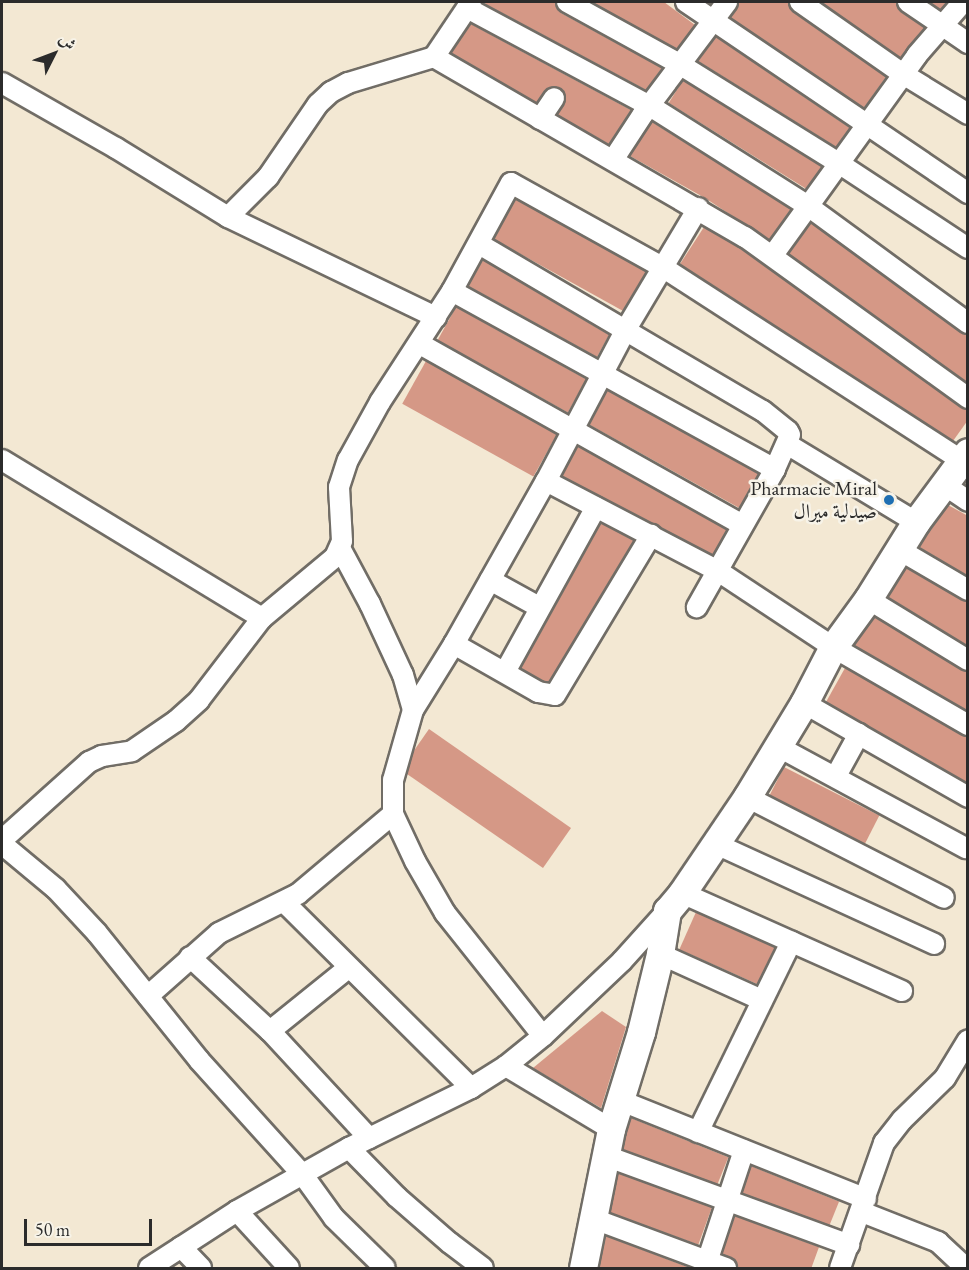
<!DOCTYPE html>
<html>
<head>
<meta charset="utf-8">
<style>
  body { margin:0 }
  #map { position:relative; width:969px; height:1270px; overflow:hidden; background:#f3e8d3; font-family:"EB Garamond",Amiri,serif }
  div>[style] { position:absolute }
  .building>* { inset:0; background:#d59886; transform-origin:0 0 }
  .roads { filter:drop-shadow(2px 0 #716d66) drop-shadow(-2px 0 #716d66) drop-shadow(0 2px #716d66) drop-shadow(0 -2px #716d66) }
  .street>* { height:20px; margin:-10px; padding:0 10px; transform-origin:10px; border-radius:10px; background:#fff }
  .secondary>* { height:27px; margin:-13.5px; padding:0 13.5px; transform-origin:13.5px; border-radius:13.5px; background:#fff }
  .dots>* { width:16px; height:16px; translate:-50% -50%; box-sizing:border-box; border:3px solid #f7f3e8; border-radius:50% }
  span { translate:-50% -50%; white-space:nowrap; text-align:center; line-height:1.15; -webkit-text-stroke:5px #f7f3e8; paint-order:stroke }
  .poi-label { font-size:20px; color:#2b2b2b }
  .right { translate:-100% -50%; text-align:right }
  .frame { position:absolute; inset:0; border:3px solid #2b2b2b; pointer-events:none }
  .north { position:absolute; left:24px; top:24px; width:60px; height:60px; -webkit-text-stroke:4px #f7f3e8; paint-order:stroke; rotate:48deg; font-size:16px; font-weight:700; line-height:24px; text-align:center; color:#2b2b2b }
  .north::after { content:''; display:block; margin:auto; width:21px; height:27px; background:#2b2b2b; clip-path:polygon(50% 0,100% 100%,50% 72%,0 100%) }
  .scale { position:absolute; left:24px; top:1219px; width:128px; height:27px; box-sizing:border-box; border:3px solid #2b2b2b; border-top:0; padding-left:8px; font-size:18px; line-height:21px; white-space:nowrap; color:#2b2b2b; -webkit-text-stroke:4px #f7f3e8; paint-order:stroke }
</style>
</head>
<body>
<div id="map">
  <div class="building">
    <i style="clip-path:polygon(486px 2px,555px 2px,561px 13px,662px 68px,646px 90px,485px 4px)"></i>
    <i style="clip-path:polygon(591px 2px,664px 2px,695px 25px,677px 49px)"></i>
    <i style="clip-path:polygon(739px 2px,788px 2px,793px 12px,886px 77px,864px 108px,730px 18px)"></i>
    <i style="clip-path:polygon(820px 2px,896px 2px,901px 12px,925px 28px,900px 58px)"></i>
    <i style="clip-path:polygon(929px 2px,948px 2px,940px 10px)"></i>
    <i style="clip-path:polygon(471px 24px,631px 110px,609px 144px,557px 115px,566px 99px,560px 88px,548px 88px,537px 103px,451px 53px)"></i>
    <i style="clip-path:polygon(716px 37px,850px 128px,836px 147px,698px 61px)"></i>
    <i style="left:683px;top:80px;width:164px;height:27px;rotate:32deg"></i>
    <i style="clip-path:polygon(652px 122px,791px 209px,769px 240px,705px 198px,630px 156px)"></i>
    <i style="left:516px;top:199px;width:149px;height:46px;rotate:29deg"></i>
    <i style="clip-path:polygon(811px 223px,968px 335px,968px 383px,789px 254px)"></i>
    <i style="clip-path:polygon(704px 227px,738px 247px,968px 410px,968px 420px,953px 441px,680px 264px)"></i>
    <i style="clip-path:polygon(483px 260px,609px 335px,597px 357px,468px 286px)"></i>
    <i style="left:456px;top:307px;width:149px;height:38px;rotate:29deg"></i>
    <i style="left:426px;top:361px;width:150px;height:49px;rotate:29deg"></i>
    <i style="left:607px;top:390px;width:174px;height:39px;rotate:29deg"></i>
    <i style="clip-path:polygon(578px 446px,727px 530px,713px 555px,562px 476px)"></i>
    <i style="clip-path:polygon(948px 505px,968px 516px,968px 576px,919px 547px)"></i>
    <i style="clip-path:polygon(601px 523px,634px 540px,549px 682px,542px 681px,521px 668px)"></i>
    <i style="clip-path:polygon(906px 568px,968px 602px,968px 646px,888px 597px)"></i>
    <i style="clip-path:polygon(874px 617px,968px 672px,968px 711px,854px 645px)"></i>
    <i style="clip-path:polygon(845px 668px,968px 737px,968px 783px,826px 702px)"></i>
    <i style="clip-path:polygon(429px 729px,571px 828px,543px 868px,407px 774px,413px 752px)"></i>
    <i style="left:784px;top:767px;width:107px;height:32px;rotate:27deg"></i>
    <i style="left:696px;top:912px;width:87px;height:41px;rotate:24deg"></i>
    <i style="clip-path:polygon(602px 1011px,626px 1027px,601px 1108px,533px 1068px)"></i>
    <i style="left:631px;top:1118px;width:105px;height:32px;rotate:22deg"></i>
    <i style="left:751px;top:1166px;width:95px;height:28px;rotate:22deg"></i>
    <i style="left:618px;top:1173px;width:100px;height:40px;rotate:20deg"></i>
    <i style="clip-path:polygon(735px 1216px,819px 1247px,811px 1269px,738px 1269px,735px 1260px,722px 1254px)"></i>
    <i style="clip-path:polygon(606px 1236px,693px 1269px,599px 1269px)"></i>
  </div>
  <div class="roads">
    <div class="street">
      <i style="left:567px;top:2px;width:130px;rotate:28.9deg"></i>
      <i style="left:681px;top:65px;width:187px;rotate:31.9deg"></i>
      <i style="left:840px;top:164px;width:153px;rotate:33.3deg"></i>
      <i style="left:686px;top:2px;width:341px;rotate:34.1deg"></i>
      <i style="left:800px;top:2px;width:126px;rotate:35deg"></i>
      <i style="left:903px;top:74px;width:76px;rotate:31.6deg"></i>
      <i style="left:908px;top:2px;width:73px;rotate:34.3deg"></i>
      <i style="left:467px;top:8px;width:208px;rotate:28.2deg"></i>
      <i style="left:650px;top:106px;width:187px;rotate:32.3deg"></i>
      <i style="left:808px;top:206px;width:198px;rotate:36.2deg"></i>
      <i style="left:434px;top:57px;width:359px;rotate:30.1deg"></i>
      <i style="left:745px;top:237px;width:275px;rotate:35.8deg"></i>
      <i style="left:2px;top:83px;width:131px;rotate:29.7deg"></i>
      <i style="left:116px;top:148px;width:132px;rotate:31.6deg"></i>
      <i style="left:228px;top:217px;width:231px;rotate:25.7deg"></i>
      <i style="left:540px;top:119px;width:25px;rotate:-56deg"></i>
      <i style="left:613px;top:160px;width:55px;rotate:-56.9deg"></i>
      <i style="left:643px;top:114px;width:140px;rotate:-53.1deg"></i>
      <i style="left:228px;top:217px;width:57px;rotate:-45deg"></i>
      <i style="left:268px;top:177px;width:88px;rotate:-55.6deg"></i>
      <i style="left:318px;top:104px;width:18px;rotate:-43deg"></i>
      <i style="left:331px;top:92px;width:19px;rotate:-28deg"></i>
      <i style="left:348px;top:83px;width:90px;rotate:-16.8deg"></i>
      <i style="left:434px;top:57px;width:66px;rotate:-56.1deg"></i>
      <i style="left:479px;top:244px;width:329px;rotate:30.5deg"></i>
      <i style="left:763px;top:411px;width:32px;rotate:39deg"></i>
      <i style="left:788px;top:431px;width:4px;rotate:63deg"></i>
      <i style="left:790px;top:435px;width:37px;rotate:114deg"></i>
      <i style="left:775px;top:469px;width:159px;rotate:119.5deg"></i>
      <i style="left:773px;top:255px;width:246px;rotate:-54.2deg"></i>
      <i style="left:917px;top:55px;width:70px;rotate:-49deg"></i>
      <i style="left:452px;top:291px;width:369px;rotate:28.9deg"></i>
      <i style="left:420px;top:344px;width:370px;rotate:29.3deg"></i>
      <i style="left:787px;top:444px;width:151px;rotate:31.2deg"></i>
      <i style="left:2px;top:460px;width:304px;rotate:31.3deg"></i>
      <i style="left:546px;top:481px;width:194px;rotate:27.6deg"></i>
      <i style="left:718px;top:571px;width:138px;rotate:33.5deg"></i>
      <i style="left:833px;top:647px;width:156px;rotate:30deg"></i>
      <i style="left:943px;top:484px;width:30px;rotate:34deg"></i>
      <i style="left:340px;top:548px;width:64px;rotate:61.8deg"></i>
      <i style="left:370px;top:604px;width:78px;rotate:65.1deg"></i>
      <i style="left:403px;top:675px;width:36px;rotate:74deg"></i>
      <i style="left:413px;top:710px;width:73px;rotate:105.9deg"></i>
      <i style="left:393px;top:780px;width:34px;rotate:90deg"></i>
      <i style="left:393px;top:814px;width:52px;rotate:64.9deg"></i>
      <i style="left:415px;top:861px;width:60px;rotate:60deg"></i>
      <i style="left:445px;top:913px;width:157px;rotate:51.5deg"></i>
      <i style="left:898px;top:549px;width:81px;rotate:30.4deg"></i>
      <i style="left:490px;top:580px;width:56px;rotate:28.9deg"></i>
      <i style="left:868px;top:599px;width:117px;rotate:31.4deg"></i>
      <i style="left:454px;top:644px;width:97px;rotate:29.7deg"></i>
      <i style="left:538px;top:692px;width:17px;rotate:10deg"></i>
      <i style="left:555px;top:695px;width:187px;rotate:-59deg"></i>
      <i style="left:505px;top:672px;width:188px;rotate:-61.1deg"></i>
      <i style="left:804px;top:703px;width:189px;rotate:29.8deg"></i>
      <i style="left:413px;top:710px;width:78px;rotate:-58.2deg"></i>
      <i style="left:454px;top:644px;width:187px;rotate:-60.6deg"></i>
      <i style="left:546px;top:481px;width:172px;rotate:-62.2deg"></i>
      <i style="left:626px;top:329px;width:141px;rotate:-59.2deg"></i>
      <i style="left:777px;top:746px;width:215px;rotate:28.4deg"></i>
      <i style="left:836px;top:776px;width:48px;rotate:-61.3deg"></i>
      <i style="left:747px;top:797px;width:221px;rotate:27.1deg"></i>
      <i style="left:2px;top:840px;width:117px;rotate:-41.9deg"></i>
      <i style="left:89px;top:762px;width:14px;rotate:-25deg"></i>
      <i style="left:102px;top:756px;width:30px;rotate:-9deg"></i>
      <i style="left:132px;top:751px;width:53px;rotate:-34.3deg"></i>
      <i style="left:176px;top:721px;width:31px;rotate:-42deg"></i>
      <i style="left:199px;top:700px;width:103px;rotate:-52.5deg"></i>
      <i style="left:262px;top:618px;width:95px;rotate:-39.9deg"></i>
      <i style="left:335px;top:557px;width:17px;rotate:-66deg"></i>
      <i style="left:342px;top:541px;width:54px;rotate:-93.2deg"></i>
      <i style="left:339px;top:487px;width:28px;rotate:-72deg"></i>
      <i style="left:348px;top:460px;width:66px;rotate:-61.1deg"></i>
      <i style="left:380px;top:402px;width:132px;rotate:-57deg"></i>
      <i style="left:452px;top:291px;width:123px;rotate:-61.4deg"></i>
      <i style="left:511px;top:183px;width:175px;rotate:29.1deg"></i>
      <i style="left:664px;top:268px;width:354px;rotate:32.9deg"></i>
      <i style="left:2px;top:844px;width:70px;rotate:39.8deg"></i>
      <i style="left:56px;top:889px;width:60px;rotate:47deg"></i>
      <i style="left:97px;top:933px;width:163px;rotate:51.2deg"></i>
      <i style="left:199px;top:1060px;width:155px;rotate:47.9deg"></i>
      <i style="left:303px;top:1175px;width:53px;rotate:54.2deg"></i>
      <i style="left:334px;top:1218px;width:71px;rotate:44.4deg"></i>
      <i style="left:716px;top:844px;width:240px;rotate:24.6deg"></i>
      <i style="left:682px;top:893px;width:241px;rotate:24deg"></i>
      <i style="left:284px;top:902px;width:264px;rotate:44.8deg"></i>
      <i style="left:660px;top:954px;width:112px;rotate:24.3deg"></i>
      <i style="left:190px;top:957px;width:109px;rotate:42.8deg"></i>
      <i style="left:270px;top:1031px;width:146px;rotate:47.2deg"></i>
      <i style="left:148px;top:996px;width:95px;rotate:-41.6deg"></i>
      <i style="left:219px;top:933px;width:88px;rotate:-26.3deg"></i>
      <i style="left:298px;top:894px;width:124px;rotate:-40.1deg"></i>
      <i style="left:270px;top:1031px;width:100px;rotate:-38.9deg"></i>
      <i style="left:506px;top:1066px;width:122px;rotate:31deg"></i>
      <i style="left:619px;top:1100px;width:266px;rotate:21.8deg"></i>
      <i style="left:698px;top:1132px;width:212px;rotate:-63.9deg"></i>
      <i style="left:349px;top:1148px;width:69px;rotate:45.6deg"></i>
      <i style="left:397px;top:1197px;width:70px;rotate:41deg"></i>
      <i style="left:450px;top:1243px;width:41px;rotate:37.1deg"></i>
      <i style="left:606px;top:1156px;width:259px;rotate:20.1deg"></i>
      <i style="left:237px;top:1211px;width:77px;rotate:47.6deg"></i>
      <i style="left:862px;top:1212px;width:82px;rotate:21.5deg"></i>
      <i style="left:938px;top:1242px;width:38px;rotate:43deg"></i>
      <i style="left:594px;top:1219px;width:141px;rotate:20.4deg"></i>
      <i style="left:181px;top:1247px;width:29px;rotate:46deg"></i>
      <i style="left:149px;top:1268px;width:105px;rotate:-32.9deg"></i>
      <i style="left:237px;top:1211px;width:129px;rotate:-29.4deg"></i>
      <i style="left:349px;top:1148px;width:136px;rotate:-26.2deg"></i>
      <i style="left:471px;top:1088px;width:41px;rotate:-32.2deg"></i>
      <i style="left:506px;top:1066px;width:48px;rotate:-39deg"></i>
      <i style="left:543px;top:1036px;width:109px;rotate:-43.5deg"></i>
      <i style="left:622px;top:961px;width:67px;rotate:-48deg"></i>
      <i style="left:705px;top:1268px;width:124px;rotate:-71.7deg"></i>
      <i style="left:840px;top:1268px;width:133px;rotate:-70.6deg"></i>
      <i style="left:884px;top:1143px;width:29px;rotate:-52deg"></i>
      <i style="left:902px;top:1120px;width:60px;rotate:-44.3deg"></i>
      <i style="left:945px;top:1078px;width:44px;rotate:-58.8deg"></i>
    </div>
    <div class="secondary">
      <i style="left:583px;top:1268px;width:142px;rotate:-78.6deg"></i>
      <i style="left:611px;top:1129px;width:102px;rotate:-72.8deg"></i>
      <i style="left:641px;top:1032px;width:80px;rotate:-76.3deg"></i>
      <i style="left:660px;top:954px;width:44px;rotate:-80.8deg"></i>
      <i style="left:667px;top:911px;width:23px;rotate:-50deg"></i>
      <i style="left:682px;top:893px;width:116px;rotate:-55.9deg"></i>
      <i style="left:747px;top:797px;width:110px;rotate:-58.8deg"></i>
      <i style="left:804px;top:703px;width:63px;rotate:-62.6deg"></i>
      <i style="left:833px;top:647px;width:59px;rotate:-53.9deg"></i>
      <i style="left:868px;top:599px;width:91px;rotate:-58.1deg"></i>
      <i style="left:916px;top:522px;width:87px;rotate:-53.4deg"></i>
    </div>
  </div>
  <div class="dots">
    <i style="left:889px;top:500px;background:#1f6fb2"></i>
  </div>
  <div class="poi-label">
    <span class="right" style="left:877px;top:500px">Pharmacie Miral<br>صيدلية ميرال</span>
  </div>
  <div class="frame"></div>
  <div class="north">ش</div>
  <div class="scale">50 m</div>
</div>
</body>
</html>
